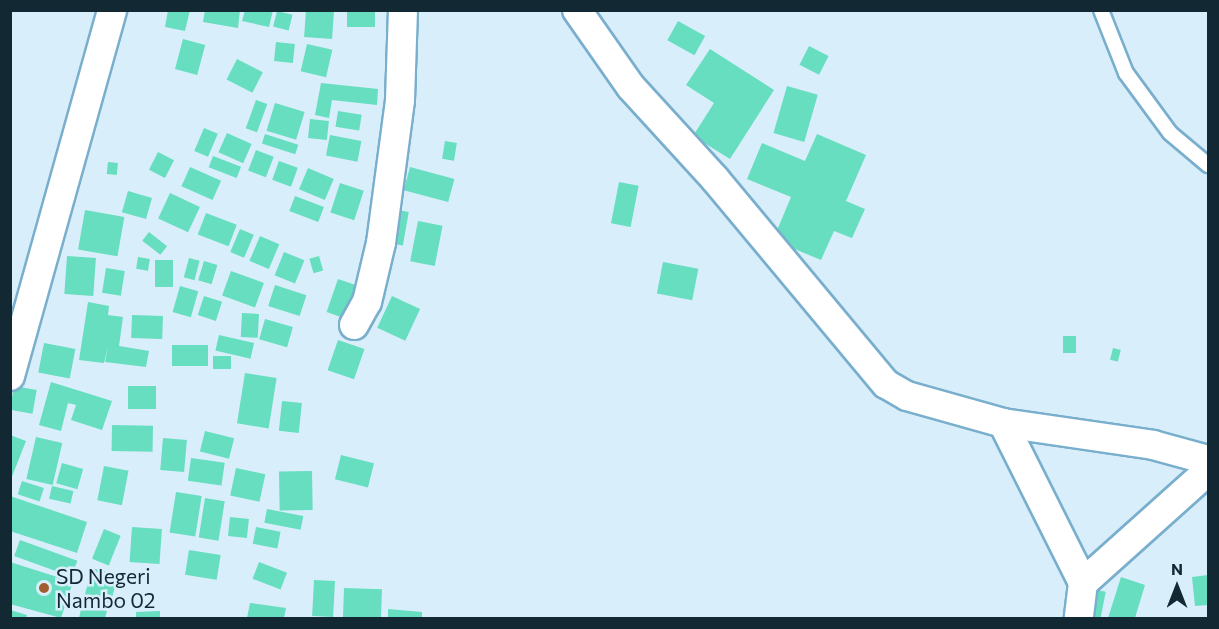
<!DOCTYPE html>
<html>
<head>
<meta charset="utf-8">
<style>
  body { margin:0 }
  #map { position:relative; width:1219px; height:629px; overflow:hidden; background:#d9eefb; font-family:Commissioner,sans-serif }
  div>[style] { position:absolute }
  .building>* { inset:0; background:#66debf; transform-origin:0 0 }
  .roads { filter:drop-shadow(2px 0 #79afcd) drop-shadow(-2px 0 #79afcd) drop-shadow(0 2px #79afcd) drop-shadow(0 -2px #79afcd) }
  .lane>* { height:14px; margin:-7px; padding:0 7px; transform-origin:7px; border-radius:7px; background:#fff }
  .street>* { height:28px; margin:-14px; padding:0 14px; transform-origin:14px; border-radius:14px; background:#fff }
  .dots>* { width:16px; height:16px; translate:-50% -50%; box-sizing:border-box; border:3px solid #d9eefb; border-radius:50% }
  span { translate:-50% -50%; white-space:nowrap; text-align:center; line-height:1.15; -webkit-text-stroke:5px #d9eefb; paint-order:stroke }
  .poi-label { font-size:21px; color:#122934 }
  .left { translate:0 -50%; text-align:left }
  .frame { position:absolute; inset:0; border:12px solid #122934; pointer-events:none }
  .north { position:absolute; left:1147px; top:557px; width:60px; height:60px; -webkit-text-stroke:4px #d9eefb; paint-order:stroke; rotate:0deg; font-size:16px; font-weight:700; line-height:24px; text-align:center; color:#122934 }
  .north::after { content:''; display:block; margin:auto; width:21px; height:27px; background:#122934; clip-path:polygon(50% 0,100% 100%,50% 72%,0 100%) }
</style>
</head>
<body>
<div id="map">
  <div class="building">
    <i style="clip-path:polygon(168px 10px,190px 10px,185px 31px,165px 27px)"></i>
    <i style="clip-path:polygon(205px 10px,240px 10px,238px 28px,203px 22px)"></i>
    <i style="clip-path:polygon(245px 10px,273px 10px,269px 27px,242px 21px)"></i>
    <i style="left:306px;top:10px;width:28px;height:27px;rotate:4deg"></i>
    <i style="left:277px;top:11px;width:16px;height:16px;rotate:14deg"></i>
    <i style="left:375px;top:11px;width:16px;height:28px;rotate:90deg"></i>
    <i style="left:678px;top:21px;width:31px;height:22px;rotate:29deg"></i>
    <i style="left:183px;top:39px;width:23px;height:31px;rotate:15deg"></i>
    <i style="left:276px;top:42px;width:19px;height:19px;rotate:6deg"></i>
    <i style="left:307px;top:44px;width:26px;height:28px;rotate:13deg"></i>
    <i style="left:809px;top:46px;width:22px;height:21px;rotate:27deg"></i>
    <i style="clip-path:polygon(710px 49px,774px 90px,730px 159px,693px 136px,714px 103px,686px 85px)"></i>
    <i style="left:237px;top:59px;width:29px;height:23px;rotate:27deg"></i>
    <i style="clip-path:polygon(321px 83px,378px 89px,377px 105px,332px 100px,329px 118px,315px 115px)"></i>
    <i style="left:787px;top:86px;width:32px;height:49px;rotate:16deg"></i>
    <i style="left:256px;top:100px;width:12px;height:30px;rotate:20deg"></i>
    <i style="left:275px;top:103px;width:31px;height:29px;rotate:17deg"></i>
    <i style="left:338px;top:111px;width:24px;height:16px;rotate:9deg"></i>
    <i style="left:310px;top:119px;width:19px;height:19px;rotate:6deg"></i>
    <i style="left:204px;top:128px;width:15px;height:25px;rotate:23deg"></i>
    <i style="left:227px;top:133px;width:27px;height:21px;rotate:24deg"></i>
    <i style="left:265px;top:134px;width:35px;height:10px;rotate:18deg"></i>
    <i style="clip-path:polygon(817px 134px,866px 155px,846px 201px,865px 209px,852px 238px,834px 231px,821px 260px,773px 240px,791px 197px,747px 179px,762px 143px,805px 161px)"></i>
    <i style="left:330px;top:135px;width:32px;height:21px;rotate:11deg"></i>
    <i style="left:445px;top:141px;width:12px;height:18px;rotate:9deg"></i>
    <i style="left:256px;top:150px;width:19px;height:22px;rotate:21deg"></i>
    <i style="left:158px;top:152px;width:18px;height:20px;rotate:27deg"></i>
    <i style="left:213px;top:156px;width:30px;height:12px;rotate:21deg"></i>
    <i style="left:279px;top:161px;width:20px;height:20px;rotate:20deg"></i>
    <i style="left:108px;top:162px;width:10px;height:12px;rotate:6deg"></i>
    <i style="left:190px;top:167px;width:34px;height:21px;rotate:24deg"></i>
    <i style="left:410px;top:167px;width:46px;height:24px;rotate:15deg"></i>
    <i style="left:308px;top:168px;width:28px;height:23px;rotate:23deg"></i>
    <i style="left:619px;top:182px;width:20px;height:42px;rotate:11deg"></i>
    <i style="left:340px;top:183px;width:25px;height:31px;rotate:18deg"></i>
    <i style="left:128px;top:191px;width:25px;height:22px;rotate:16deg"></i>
    <i style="left:170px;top:193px;width:33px;height:28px;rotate:25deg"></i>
    <i style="left:295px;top:196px;width:31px;height:16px;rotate:21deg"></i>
    <i style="left:392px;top:209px;width:17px;height:34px;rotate:10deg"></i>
    <i style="left:85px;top:210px;width:40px;height:40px;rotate:10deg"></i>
    <i style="left:206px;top:213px;width:33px;height:23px;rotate:21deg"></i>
    <i style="left:418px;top:221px;width:25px;height:41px;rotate:11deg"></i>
    <i style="left:240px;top:229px;width:15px;height:25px;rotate:23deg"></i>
    <i style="left:149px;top:232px;width:23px;height:11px;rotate:38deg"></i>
    <i style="left:260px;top:236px;width:21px;height:27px;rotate:23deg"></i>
    <i style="left:284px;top:252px;width:22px;height:25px;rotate:22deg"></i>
    <i style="left:67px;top:256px;width:29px;height:38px;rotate:4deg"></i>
    <i style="left:319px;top:256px;width:15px;height:10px;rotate:74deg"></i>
    <i style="left:138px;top:257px;width:12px;height:12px;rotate:9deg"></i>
    <i style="left:189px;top:258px;width:11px;height:20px;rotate:15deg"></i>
    <i style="left:155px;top:260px;width:18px;height:27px"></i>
    <i style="left:204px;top:261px;width:14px;height:20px;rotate:17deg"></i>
    <i style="left:663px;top:262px;width:36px;height:32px;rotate:11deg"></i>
    <i style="left:106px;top:268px;width:19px;height:25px;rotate:9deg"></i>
    <i style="left:231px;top:271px;width:35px;height:26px;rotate:20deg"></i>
    <i style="left:338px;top:279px;width:21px;height:35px;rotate:19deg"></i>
    <i style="left:275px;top:285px;width:33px;height:22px;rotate:18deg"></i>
    <i style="left:180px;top:286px;width:19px;height:27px;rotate:16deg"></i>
    <i style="left:204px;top:296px;width:19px;height:20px;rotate:18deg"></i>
    <i style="left:392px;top:296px;width:31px;height:35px;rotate:25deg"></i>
    <i style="clip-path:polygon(88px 302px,109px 306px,108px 315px,123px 317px,119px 346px,149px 351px,146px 367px,105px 362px,108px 346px,104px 363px,79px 360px)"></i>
    <i style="left:242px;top:313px;width:17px;height:24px;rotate:3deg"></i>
    <i style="left:132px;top:315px;width:31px;height:23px;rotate:2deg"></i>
    <i style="left:265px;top:319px;width:29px;height:21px;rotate:16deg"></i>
    <i style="left:219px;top:335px;width:36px;height:16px;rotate:13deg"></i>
    <i style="left:1076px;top:336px;width:17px;height:13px;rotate:90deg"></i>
    <i style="left:338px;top:340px;width:28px;height:32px;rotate:19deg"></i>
    <i style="left:44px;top:343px;width:32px;height:30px;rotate:11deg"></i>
    <i style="left:172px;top:345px;width:36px;height:21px"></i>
    <i style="left:1113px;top:348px;width:8px;height:12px;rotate:14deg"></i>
    <i style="left:213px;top:356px;width:18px;height:13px"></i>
    <i style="left:245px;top:373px;width:32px;height:51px;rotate:9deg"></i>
    <i style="clip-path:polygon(51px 382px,112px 401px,102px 430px,71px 420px,76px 405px,68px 403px,61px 431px,39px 425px)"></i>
    <i style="left:14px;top:386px;width:23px;height:24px;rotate:10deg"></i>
    <i style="left:128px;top:386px;width:28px;height:23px"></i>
    <i style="left:282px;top:401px;width:20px;height:30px;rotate:6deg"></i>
    <i style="left:112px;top:425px;width:41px;height:26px;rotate:1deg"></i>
    <i style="left:205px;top:431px;width:30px;height:21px;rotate:14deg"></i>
    <i style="clip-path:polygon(10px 435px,26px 441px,11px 479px,10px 479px)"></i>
    <i style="left:36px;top:437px;width:27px;height:43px;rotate:13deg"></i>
    <i style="left:163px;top:438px;width:24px;height:32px;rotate:5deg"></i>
    <i style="left:341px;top:455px;width:34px;height:25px;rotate:14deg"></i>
    <i style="left:191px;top:458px;width:34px;height:23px;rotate:8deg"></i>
    <i style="left:62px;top:463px;width:22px;height:21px;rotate:16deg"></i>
    <i style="left:104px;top:466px;width:25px;height:35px;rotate:11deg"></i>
    <i style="left:236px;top:468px;width:30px;height:28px;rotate:12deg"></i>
    <i style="left:312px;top:471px;width:39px;height:33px;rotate:89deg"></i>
    <i style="left:22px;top:481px;width:23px;height:14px;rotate:18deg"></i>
    <i style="left:52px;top:486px;width:22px;height:13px;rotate:13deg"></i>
    <i style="left:176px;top:492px;width:26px;height:41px;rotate:9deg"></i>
    <i style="clip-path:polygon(10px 496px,87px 522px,77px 553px,10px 531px)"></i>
    <i style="left:205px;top:498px;width:20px;height:40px;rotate:9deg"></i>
    <i style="left:267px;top:509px;width:37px;height:14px;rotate:11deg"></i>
    <i style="left:230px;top:517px;width:19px;height:19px;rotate:6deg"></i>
    <i style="left:132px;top:527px;width:30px;height:35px;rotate:4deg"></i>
    <i style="left:256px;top:527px;width:25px;height:17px;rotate:11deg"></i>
    <i style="left:104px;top:529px;width:18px;height:32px;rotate:22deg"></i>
    <i style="left:20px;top:540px;width:61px;height:17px;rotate:20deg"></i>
    <i style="left:189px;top:550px;width:32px;height:25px;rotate:9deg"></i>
    <i style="clip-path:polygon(10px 562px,73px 582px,61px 618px,10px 604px)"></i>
    <i style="left:259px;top:562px;width:30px;height:18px;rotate:21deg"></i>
    <i style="left:92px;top:568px;width:27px;height:29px;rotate:15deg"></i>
    <i style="clip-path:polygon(1208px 575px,1208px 605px,1195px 606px,1192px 577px)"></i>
    <i style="clip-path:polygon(1121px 577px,1145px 585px,1135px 618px,1108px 618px)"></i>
    <i style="left:314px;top:580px;width:21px;height:36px;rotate:3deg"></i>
    <i style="left:344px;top:588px;width:38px;height:30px;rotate:2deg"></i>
    <i style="left:1091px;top:589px;width:15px;height:29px;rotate:11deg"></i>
    <i style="clip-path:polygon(250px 603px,286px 608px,284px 618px,247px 618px)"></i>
    <i style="clip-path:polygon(82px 605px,107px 611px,105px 618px,79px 618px)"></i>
    <i style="clip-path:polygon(388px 609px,422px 612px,422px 618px,388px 618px)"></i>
    <i style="clip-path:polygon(10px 610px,27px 615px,26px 618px,10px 618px)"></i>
    <i style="clip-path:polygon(160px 611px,160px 618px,136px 618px,136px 612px)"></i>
  </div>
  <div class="roads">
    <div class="lane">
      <i style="left:1101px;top:10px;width:68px;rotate:68.4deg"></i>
      <i style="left:1126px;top:73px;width:74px;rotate:53.7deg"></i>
      <i style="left:1170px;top:133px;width:50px;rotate:40.1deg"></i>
    </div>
    <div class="street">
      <i style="left:577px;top:10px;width:94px;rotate:55deg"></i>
      <i style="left:631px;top:87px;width:125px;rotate:47.6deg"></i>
      <i style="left:715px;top:179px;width:267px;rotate:50.2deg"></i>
      <i style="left:886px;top:384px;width:24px;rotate:30deg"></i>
      <i style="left:907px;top:396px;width:100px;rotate:15.7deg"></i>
      <i style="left:1003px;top:423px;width:152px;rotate:8.3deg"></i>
      <i style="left:1153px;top:445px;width:57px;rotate:15.3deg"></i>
      <i style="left:354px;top:325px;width:26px;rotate:-61deg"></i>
      <i style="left:367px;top:302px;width:61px;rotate:-76.7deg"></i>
      <i style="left:381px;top:243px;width:144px;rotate:-82.4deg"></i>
      <i style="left:400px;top:100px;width:90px;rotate:-88.1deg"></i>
      <i style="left:10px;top:376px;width:380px;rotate:-74.4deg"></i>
      <i style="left:1003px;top:423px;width:179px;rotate:63.4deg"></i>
      <i style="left:1083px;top:583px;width:35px;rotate:97deg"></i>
      <i style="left:1083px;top:583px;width:168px;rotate:-41.9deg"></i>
    </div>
  </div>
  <div class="dots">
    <i style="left:44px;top:588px;background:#a15e2e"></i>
  </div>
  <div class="poi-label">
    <span class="left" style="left:56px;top:588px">SD Negeri<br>Nambo 02</span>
  </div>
  <div class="frame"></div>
  <div class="north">N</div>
</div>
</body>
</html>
